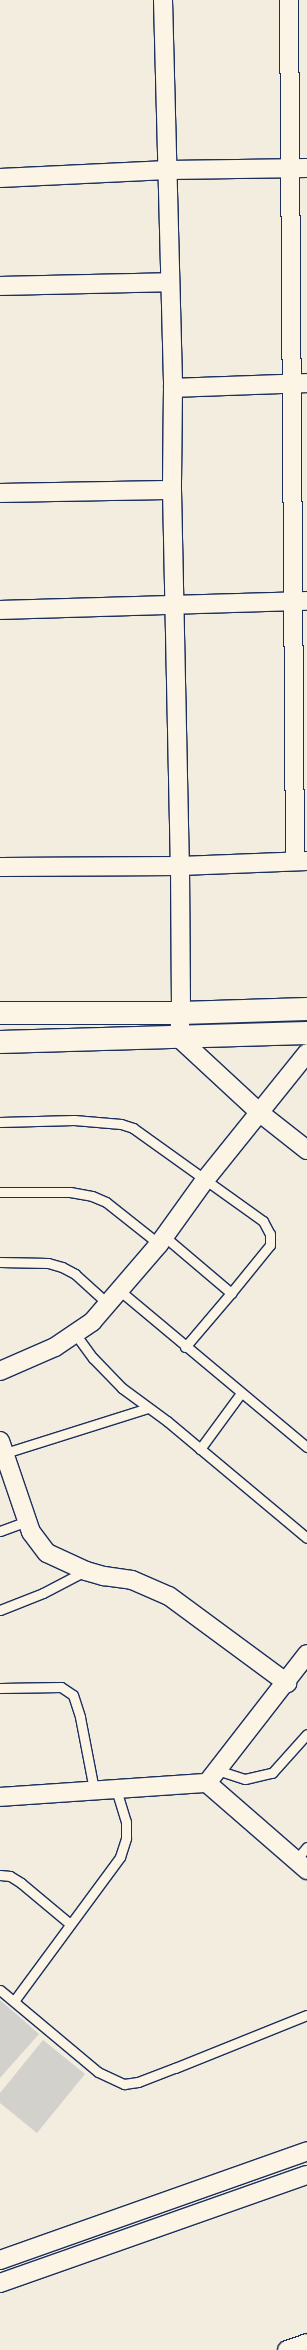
<!DOCTYPE html>
<html>
<head>
<meta charset="utf-8">
<style>
  body { margin:0 }
  #map { position:relative; width:307px; height:2350px; overflow:hidden; background:#f3ede0; font-family:"Architects Daughter",sans-serif }
  div>[style] { position:absolute }
  .green>* { inset:0; background:#d3d1cc }
  .roads { filter:drop-shadow(1px 0 #1b2f5e) drop-shadow(-1px 0 #1b2f5e) drop-shadow(0 1px #1b2f5e) drop-shadow(0 -1px #1b2f5e) }
  .service>* { height:9px; margin:-4.5px; padding:0 4.5px; transform-origin:4.5px; border-radius:4.5px; background:#fcf5e5 }
  .minor>* { height:18px; margin:-9px; padding:0 9px; transform-origin:9px; border-radius:9px; background:#fcf5e5 }
  .secondary>* { height:22px; margin:-11px; padding:0 11px; transform-origin:11px; border-radius:11px; background:#fcf5e5 }
  span { translate:-50% -50%; white-space:nowrap; text-align:center; line-height:1.15; -webkit-text-stroke:3px #fcf5e5; paint-order:stroke }
</style>
</head>
<body>
<div id="map">
  <div class="green">
    <i style="clip-path:polygon(0 2000px,39px 2034px,0 2078px)"></i>
    <i style="clip-path:polygon(43px 2040px,85px 2074px,37px 2133px,0 2103px,0 2093px)"></i>
  </div>
  <div class="roads">
    <div class="service">
      <i style="left:0;top:1122px;width:74px;rotate:-1.5deg"></i>
      <i style="left:74px;top:1120px;width:47px;rotate:4.9deg"></i>
      <i style="left:121px;top:1124px;width:13px;rotate:18deg"></i>
      <i style="left:133px;top:1128px;width:160px;rotate:35.6deg"></i>
      <i style="left:263px;top:1221px;width:15px;rotate:62deg"></i>
      <i style="left:270px;top:1234px;width:11px;rotate:90deg"></i>
      <i style="left:270px;top:1245px;width:62px;rotate:129.1deg"></i>
      <i style="left:0;top:1192px;width:70px"></i>
      <i style="left:70px;top:1192px;width:22px;rotate:10deg"></i>
      <i style="left:92px;top:1196px;width:15px;rotate:23deg"></i>
      <i style="left:106px;top:1202px;width:68px;rotate:38.4deg"></i>
      <i style="left:165px;top:1237px;width:87px;rotate:40.3deg"></i>
      <i style="left:231px;top:1293px;width:71px;rotate:130.4deg"></i>
      <i style="left:0;top:1262px;width:48px;rotate:1.2deg"></i>
      <i style="left:48px;top:1263px;width:15px;rotate:16deg"></i>
      <i style="left:62px;top:1267px;width:15px;rotate:28deg"></i>
      <i style="left:75px;top:1274px;width:43px;rotate:42.2deg"></i>
      <i style="left:119px;top:1290px;width:245px;rotate:39.9deg"></i>
      <i style="left:76px;top:1335px;width:29px;rotate:54deg"></i>
      <i style="left:93px;top:1358px;width:42px;rotate:46deg"></i>
      <i style="left:122px;top:1388px;width:56px;rotate:36.3deg"></i>
      <i style="left:167px;top:1421px;width:182px;rotate:39.9deg"></i>
      <i style="left:200px;top:1449px;width:69px;rotate:-53.8deg"></i>
      <i style="left:2px;top:1454px;width:153px;rotate:-17.5deg"></i>
      <i style="left:0;top:1531px;width:29px;rotate:-20deg"></i>
      <i style="left:0;top:1610px;width:46px;rotate:-21.6deg"></i>
      <i style="left:43px;top:1593px;width:47px;rotate:-27.6deg"></i>
      <i style="left:0;top:1688px;width:61px;rotate:-0.9deg"></i>
      <i style="left:61px;top:1687px;width:14px;rotate:34deg"></i>
      <i style="left:73px;top:1695px;width:23px;rotate:72deg"></i>
      <i style="left:80px;top:1717px;width:74px;rotate:79.1deg"></i>
      <i style="left:217px;top:1770px;width:29px;rotate:18deg"></i>
      <i style="left:245px;top:1779px;width:28px;rotate:-13deg"></i>
      <i style="left:272px;top:1773px;width:52px;rotate:-48.1deg"></i>
      <i style="left:296px;top:1860px;width:17px;rotate:-50deg"></i>
      <i style="left:0;top:1875px;width:10px;rotate:6deg"></i>
      <i style="left:10px;top:1876px;width:13px;rotate:32deg"></i>
      <i style="left:21px;top:1883px;width:64px;rotate:39.9deg"></i>
      <i style="left:0;top:1990px;width:128px;rotate:39.9deg"></i>
      <i style="left:98px;top:2072px;width:29px;rotate:25deg"></i>
      <i style="left:124px;top:2084px;width:14px;rotate:-8deg"></i>
      <i style="left:138px;top:2082px;width:40px;rotate:-21deg"></i>
      <i style="left:175px;top:2068px;width:142px;rotate:-21.9deg"></i>
      <i style="left:14px;top:2001px;width:179px;rotate:-53.6deg"></i>
      <i style="left:120px;top:1857px;width:20px;rotate:-72deg"></i>
      <i style="left:126px;top:1838px;width:16px;rotate:-90deg"></i>
      <i style="left:126px;top:1822px;width:34px;rotate:-107deg"></i>
    </div>
    <div class="minor">
      <i style="left:163px;top:0;width:388px;rotate:88.5deg"></i>
      <i style="left:173px;top:388px;width:102px;rotate:90.6deg"></i>
      <i style="left:172px;top:490px;width:376px;rotate:88.8deg"></i>
      <i style="left:180px;top:866px;width:147px;rotate:89.6deg"></i>
      <i style="left:181px;top:1013px;width:25px;rotate:95deg"></i>
      <i style="left:179px;top:1038px;width:110px;rotate:42.8deg"></i>
      <i style="left:260px;top:1113px;width:60px;rotate:38.2deg"></i>
      <i style="left:289px;top:0;width:861px;rotate:89.6deg"></i>
      <i style="left:0;top:178px;width:168px;rotate:-2.7deg"></i>
      <i style="left:168px;top:170px;width:139px;rotate:-0.8deg"></i>
      <i style="left:0;top:286px;width:170px;rotate:-1.3deg"></i>
      <i style="left:173px;top:388px;width:134px;rotate:-2.1deg"></i>
      <i style="left:0;top:493px;width:172px;rotate:-1deg"></i>
      <i style="left:0;top:610px;width:307px;rotate:-1.7deg"></i>
      <i style="left:0;top:867px;width:180px;rotate:-0.3deg"></i>
      <i style="left:180px;top:866px;width:127px;rotate:-2.3deg"></i>
      <i style="left:0;top:1371px;width:60px;rotate:-23.6deg"></i>
      <i style="left:55px;top:1347px;width:45px;rotate:-34deg"></i>
      <i style="left:92px;top:1322px;width:103px;rotate:-49.3deg"></i>
      <i style="left:159px;top:1244px;width:79px;rotate:-54.3deg"></i>
      <i style="left:205px;top:1180px;width:163px;rotate:-51.2deg"></i>
      <i style="left:0;top:1441px;width:96px;rotate:71.2deg"></i>
      <i style="left:31px;top:1532px;width:26px;rotate:53deg"></i>
      <i style="left:47px;top:1553px;width:43px;rotate:24.8deg"></i>
      <i style="left:86px;top:1571px;width:19px;rotate:16deg"></i>
      <i style="left:104px;top:1576px;width:28px;rotate:8deg"></i>
      <i style="left:132px;top:1580px;width:40px;rotate:23.4deg"></i>
      <i style="left:169px;top:1596px;width:147px;rotate:36.4deg"></i>
      <i style="left:207px;top:1783px;width:163px;rotate:-52.2deg"></i>
      <i style="left:0;top:1797px;width:207px;rotate:-3.9deg"></i>
      <i style="left:207px;top:1783px;width:133px;rotate:41deg"></i>
      <i style="left:0;top:2260px;width:326px;rotate:-19.5deg"></i>
      <i style="left:0;top:2283px;width:325px;rotate:-19.4deg"></i>
      <i style="left:287px;top:2350px;width:21px;rotate:-19deg"></i>
    </div>
    <div class="secondary">
      <i style="left:0;top:1013px;width:181px"></i>
      <i style="left:181px;top:1013px;width:126px;rotate:-1.8deg"></i>
      <i style="left:0;top:1042px;width:307px;rotate:-1.7deg"></i>
    </div>
  </div>
</div>
</body>
</html>
